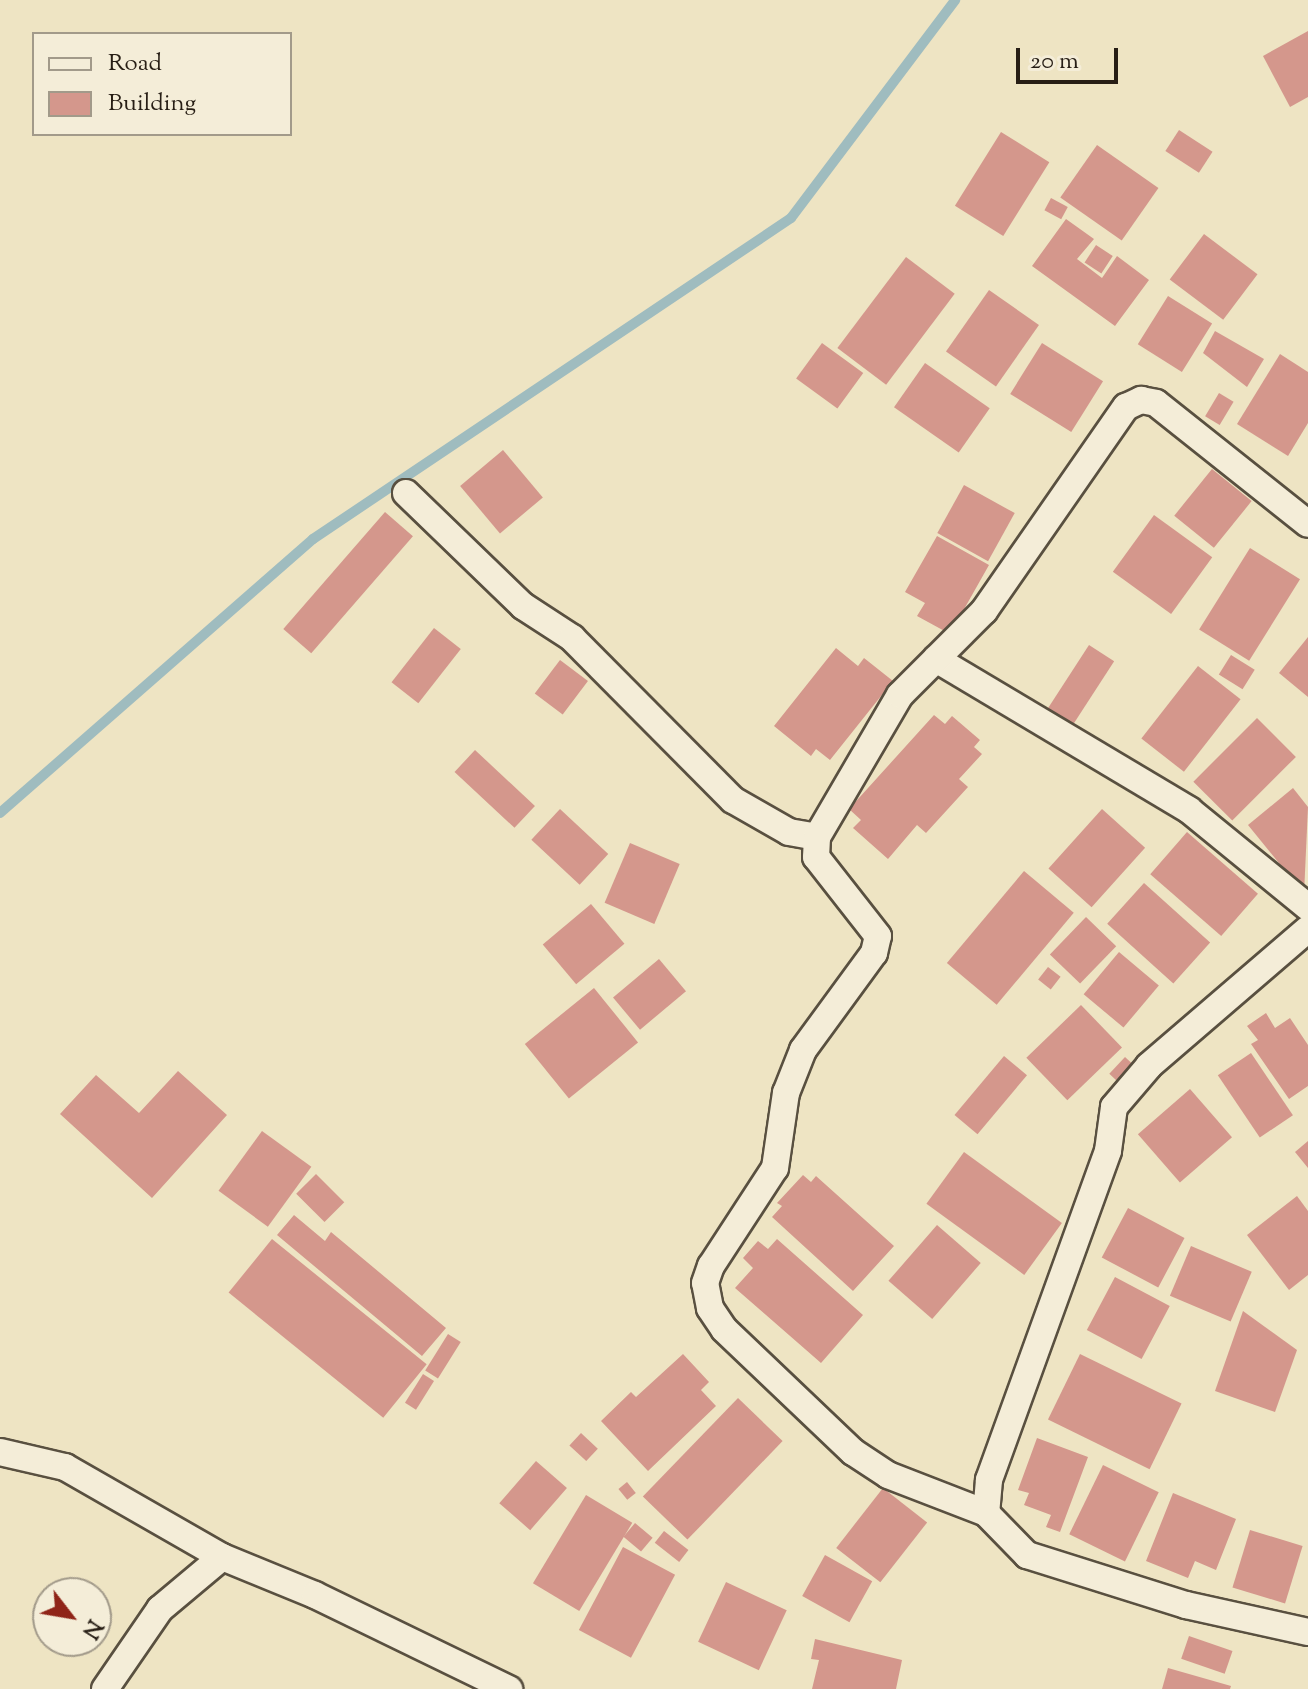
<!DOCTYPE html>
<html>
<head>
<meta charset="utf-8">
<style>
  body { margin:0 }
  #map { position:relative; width:1308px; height:1689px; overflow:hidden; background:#eee4c3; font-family:"Sorts Mill Goudy",serif }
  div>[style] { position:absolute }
  .stream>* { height:10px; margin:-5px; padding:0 5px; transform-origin:5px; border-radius:5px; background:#9fbcbf }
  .building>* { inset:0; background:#d4978c; transform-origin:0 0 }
  .roads { filter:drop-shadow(2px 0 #595040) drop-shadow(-2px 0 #595040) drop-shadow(0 2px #595040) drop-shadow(0 -2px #595040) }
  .street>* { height:26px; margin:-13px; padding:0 13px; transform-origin:13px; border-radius:13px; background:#f4edd8 }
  span { translate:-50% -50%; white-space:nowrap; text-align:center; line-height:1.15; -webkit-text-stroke:7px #f4edd8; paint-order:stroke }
  .legend { position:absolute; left:32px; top:32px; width:260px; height:104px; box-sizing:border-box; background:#f4edd8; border:2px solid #a29a8a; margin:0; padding:10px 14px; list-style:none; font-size:24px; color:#271e15 }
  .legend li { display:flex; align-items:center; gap:16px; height:40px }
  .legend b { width:40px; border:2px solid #a29a8a }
  .north { position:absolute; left:32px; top:1577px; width:80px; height:80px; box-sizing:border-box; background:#f4edd8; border:2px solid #a29a8a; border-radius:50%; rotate:121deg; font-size:22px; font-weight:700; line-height:32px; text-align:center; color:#271e15 }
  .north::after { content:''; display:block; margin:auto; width:28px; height:36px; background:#8f2418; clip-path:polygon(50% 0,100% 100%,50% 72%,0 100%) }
  .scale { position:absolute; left:1016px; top:48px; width:102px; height:36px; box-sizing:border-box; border:4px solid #271e15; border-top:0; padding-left:10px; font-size:24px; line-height:28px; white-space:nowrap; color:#271e15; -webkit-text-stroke:6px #f4edd8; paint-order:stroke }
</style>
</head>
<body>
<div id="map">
  <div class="stream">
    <i style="left:0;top:813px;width:416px;rotate:-41.2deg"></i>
    <i style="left:313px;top:539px;width:576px;rotate:-33.88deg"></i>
    <i style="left:791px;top:218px;width:273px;rotate:-53deg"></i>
  </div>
  <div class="building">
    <i style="clip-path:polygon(1308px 31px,1308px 97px,1290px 107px,1263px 56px)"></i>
    <i style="left:1179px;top:130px;width:40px;height:25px;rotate:33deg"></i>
    <i style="left:1001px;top:132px;width:57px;height:87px;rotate:32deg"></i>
    <i style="left:1097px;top:145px;width:75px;height:64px;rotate:35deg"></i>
    <i style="left:1051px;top:198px;width:19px;height:14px;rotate:28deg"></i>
    <i style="clip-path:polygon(1066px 219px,1094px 239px,1077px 259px,1102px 278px,1117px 256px,1149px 280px,1115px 326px,1032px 266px)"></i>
    <i style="left:1204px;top:234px;width:67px;height:57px;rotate:37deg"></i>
    <i style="left:1096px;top:245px;width:20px;height:21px;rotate:33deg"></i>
    <i style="left:906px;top:257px;width:61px;height:114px;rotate:37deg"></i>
    <i style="left:989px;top:290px;width:61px;height:75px;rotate:35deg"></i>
    <i style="left:1168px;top:296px;width:52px;height:57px;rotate:32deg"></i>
    <i style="clip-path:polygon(1215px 331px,1264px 359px,1247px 387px,1203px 353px)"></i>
    <i style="left:822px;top:343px;width:51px;height:44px;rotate:36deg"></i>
    <i style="left:1042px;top:343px;width:72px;height:60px;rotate:32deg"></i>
    <i style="clip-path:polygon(1280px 354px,1308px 372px,1308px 423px,1288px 456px,1237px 424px)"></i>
    <i style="left:925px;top:363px;width:79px;height:54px;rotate:35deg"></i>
    <i style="left:1219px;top:393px;width:17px;height:27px;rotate:31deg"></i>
    <i style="left:503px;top:450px;width:62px;height:56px;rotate:50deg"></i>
    <i style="left:1212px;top:469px;width:51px;height:60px;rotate:39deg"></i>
    <i style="left:964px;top:485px;width:58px;height:55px;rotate:29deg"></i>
    <i style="left:385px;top:512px;width:37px;height:155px;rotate:41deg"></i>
    <i style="left:1154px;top:515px;width:72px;height:70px;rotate:36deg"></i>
    <i style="clip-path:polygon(937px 536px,989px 565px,950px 634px,917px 616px,925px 603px,905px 592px)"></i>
    <i style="left:1250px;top:548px;width:59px;height:96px;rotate:32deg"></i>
    <i style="left:434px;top:628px;width:34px;height:69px;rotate:38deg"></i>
    <i style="clip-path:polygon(1308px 637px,1308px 697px,1279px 673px)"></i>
    <i style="left:1089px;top:645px;width:30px;height:84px;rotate:33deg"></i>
    <i style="clip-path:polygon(836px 648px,858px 666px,864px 658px,893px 681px,830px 760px,816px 749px,811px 756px,774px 726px)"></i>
    <i style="left:1231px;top:655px;width:28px;height:23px;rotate:32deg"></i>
    <i style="left:560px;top:660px;width:35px;height:42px;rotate:37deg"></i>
    <i style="left:1198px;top:666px;width:54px;height:92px;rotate:38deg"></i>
    <i style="clip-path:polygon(934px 715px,945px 724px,952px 716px,980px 740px,974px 747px,982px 754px,959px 779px,968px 787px,926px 833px,917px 825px,888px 859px,853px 828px,861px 820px,849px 809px)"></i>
    <i style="left:1257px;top:718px;width:55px;height:90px;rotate:45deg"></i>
    <i style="left:475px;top:750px;width:82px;height:30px;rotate:43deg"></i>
    <i style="clip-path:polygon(1293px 788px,1308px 807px,1304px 894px,1248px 825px)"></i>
    <i style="left:560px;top:809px;width:66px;height:42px;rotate:43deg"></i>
    <i style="left:1102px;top:809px;width:58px;height:80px;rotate:42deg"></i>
    <i style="left:1187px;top:832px;width:94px;height:56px;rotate:41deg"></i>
    <i style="left:630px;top:843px;width:54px;height:65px;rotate:23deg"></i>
    <i style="left:1024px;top:871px;width:65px;height:120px;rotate:40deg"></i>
    <i style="left:1144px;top:883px;width:89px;height:55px;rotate:42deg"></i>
    <i style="left:591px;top:904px;width:52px;height:63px;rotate:50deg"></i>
    <i style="left:1086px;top:917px;width:42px;height:52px;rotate:44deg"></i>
    <i style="left:1119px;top:952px;width:52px;height:55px;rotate:40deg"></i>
    <i style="left:659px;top:959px;width:42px;height:60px;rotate:50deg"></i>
    <i style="left:1048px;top:967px;width:16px;height:16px;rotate:38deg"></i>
    <i style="left:594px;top:988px;width:70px;height:89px;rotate:51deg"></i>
    <i style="left:1081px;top:1005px;width:59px;height:76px;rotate:46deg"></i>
    <i style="clip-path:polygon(1266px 1013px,1275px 1028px,1290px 1018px,1308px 1045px,1308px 1086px,1289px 1099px,1251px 1044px,1258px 1040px,1247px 1026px)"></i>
    <i style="left:1251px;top:1053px;width:75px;height:40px;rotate:56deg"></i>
    <i style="left:1004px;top:1056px;width:30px;height:77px;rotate:40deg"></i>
    <i style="left:1125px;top:1057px;width:21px;height:23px;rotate:43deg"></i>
    <i style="clip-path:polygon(178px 1071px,227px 1115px,152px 1198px,60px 1114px,96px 1075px,139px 1113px)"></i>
    <i style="left:1190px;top:1089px;width:64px;height:69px;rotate:49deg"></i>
    <i style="left:262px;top:1131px;width:61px;height:74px;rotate:36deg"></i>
    <i style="clip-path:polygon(1308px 1141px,1308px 1168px,1295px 1152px)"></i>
    <i style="left:964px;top:1152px;width:121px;height:64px;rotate:36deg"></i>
    <i style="left:316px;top:1174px;width:40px;height:28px;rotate:45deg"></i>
    <i style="clip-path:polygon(803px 1175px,811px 1182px,816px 1176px,894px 1246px,853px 1291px,772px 1217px,782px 1206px,777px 1203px)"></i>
    <i style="clip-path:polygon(1297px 1196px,1308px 1211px,1308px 1275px,1289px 1290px,1247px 1235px)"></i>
    <i style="left:1128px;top:1208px;width:64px;height:56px;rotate:28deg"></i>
    <i style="clip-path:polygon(294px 1215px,325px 1241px,331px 1232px,446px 1328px,422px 1356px,277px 1235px)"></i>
    <i style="left:937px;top:1225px;width:58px;height:74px;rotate:41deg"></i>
    <i style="left:272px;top:1239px;width:199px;height:69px;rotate:39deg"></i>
    <i style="clip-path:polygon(777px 1239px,863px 1315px,821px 1363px,735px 1288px,753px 1268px,743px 1258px,758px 1241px,768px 1249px)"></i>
    <i style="left:1191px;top:1246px;width:66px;height:54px;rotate:23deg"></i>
    <i style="left:1115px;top:1277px;width:62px;height:60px;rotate:28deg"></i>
    <i style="clip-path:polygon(1243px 1311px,1297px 1350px,1275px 1412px,1215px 1391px)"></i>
    <i style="left:448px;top:1334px;width:15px;height:43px;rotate:32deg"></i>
    <i style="clip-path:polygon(683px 1354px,709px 1382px,701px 1390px,716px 1406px,648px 1471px,601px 1421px,631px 1392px,636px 1397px)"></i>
    <i style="left:1080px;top:1354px;width:113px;height:73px;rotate:26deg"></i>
    <i style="left:423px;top:1374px;width:13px;height:34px;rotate:32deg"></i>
    <i style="left:738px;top:1398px;width:62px;height:137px;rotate:44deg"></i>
    <i style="left:581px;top:1433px;width:23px;height:17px;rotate:43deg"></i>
    <i style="clip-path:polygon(1037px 1438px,1088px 1457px,1060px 1532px,1046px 1527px,1051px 1515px,1024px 1505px,1029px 1493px,1018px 1490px)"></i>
    <i style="left:536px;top:1461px;width:41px;height:56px;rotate:41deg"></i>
    <i style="left:1103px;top:1465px;width:62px;height:77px;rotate:26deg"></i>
    <i style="left:627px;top:1482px;width:14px;height:11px;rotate:51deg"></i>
    <i style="left:883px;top:1488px;width:56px;height:76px;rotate:38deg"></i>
    <i style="clip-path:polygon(1173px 1493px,1236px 1519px,1216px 1570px,1195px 1561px,1188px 1578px,1146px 1561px)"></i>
    <i style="left:586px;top:1495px;width:54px;height:103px;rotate:31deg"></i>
    <i style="left:635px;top:1523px;width:23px;height:18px;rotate:40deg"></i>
    <i style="left:1250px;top:1530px;width:55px;height:60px;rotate:17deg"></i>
    <i style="left:664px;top:1531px;width:31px;height:15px;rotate:38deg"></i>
    <i style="left:623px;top:1547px;width:59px;height:94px;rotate:28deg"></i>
    <i style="left:825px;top:1555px;width:54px;height:47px;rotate:29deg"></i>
    <i style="left:726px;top:1582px;width:67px;height:66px;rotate:25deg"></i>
    <i style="left:1189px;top:1636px;width:46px;height:24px;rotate:19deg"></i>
    <i style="clip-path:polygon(815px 1639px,902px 1660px,896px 1689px,812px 1689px,819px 1660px,811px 1659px)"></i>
    <i style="clip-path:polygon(1168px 1668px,1231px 1686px,1230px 1689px,1162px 1689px)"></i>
  </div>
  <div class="roads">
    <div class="street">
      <i style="left:406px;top:493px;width:163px;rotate:44deg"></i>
      <i style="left:523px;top:606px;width:59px;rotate:33.1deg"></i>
      <i style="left:572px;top:638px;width:228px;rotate:45.2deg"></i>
      <i style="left:733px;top:800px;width:64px;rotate:29.7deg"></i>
      <i style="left:789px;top:832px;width:28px;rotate:10deg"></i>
      <i style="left:936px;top:659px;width:295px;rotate:30.8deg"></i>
      <i style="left:1189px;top:810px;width:154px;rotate:39.2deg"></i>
      <i style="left:1308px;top:929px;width:210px;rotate:139.3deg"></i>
      <i style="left:1149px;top:1066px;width:54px;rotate:130.5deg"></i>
      <i style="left:1114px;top:1107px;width:44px;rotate:97.8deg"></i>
      <i style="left:1108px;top:1151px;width:350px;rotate:109.9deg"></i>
      <i style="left:989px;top:1480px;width:33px;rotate:95deg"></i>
      <i style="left:986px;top:1513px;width:59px;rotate:45.7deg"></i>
      <i style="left:1027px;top:1555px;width:167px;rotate:17.5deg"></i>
      <i style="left:1186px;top:1605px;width:125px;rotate:12.5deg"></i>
      <i style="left:0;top:1452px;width:67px;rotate:13deg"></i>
      <i style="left:65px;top:1467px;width:181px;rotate:29.8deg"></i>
      <i style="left:222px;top:1557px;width:100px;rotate:22.2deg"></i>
      <i style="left:315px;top:1595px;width:216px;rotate:25.9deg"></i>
      <i style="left:986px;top:1513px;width:105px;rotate:-158.8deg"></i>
      <i style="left:888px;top:1475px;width:42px;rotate:-146.7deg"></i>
      <i style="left:853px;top:1452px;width:178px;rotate:-136.4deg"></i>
      <i style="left:724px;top:1329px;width:25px;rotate:-124deg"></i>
      <i style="left:710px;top:1308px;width:25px;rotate:-101deg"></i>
      <i style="left:705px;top:1283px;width:18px;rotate:-71deg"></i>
      <i style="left:711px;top:1266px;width:117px;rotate:-56.9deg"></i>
      <i style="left:775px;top:1168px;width:76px;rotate:-81.7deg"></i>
      <i style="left:786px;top:1093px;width:46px;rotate:-68.4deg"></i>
      <i style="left:803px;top:1050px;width:120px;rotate:-53.8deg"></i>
      <i style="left:874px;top:953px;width:17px;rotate:-77deg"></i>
      <i style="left:878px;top:936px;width:100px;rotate:-128.1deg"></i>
      <i style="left:816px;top:857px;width:20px;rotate:-87deg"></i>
      <i style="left:817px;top:837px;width:164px;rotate:-59.7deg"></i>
      <i style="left:900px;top:695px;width:119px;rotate:-45deg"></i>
      <i style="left:984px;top:611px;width:249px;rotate:-55.2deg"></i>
      <i style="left:1126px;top:407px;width:17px;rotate:-25deg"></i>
      <i style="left:1141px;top:400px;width:15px;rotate:11deg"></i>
      <i style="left:1156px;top:403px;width:194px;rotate:38.5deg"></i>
      <i style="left:105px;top:1689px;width:97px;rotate:-55.5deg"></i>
      <i style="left:160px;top:1609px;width:81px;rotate:-40deg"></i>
    </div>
  </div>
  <ul class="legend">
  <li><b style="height:10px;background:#f4edd8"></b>Road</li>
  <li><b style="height:22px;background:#d4978c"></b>Building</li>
  </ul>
  <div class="north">N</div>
  <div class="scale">20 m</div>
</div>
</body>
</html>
